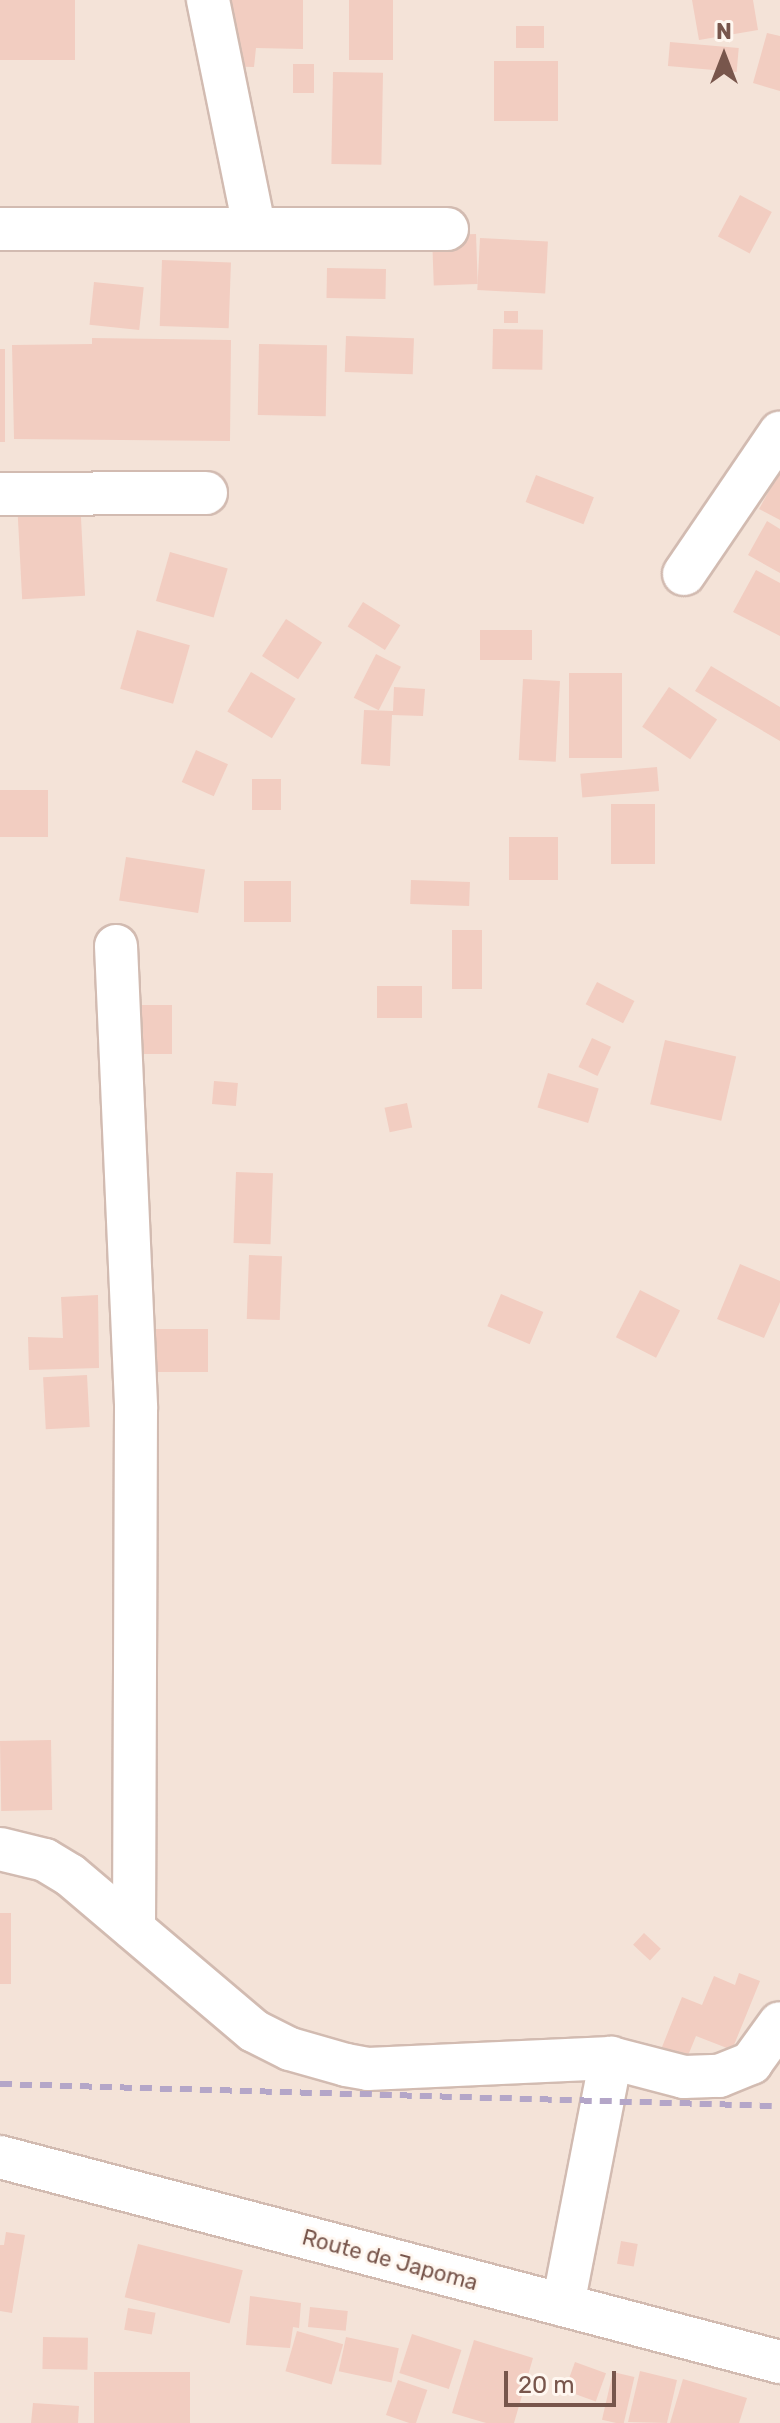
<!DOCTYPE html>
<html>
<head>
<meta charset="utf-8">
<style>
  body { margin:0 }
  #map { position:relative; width:780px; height:2423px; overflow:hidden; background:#fdf2ea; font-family:Rubik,sans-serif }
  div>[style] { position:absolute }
  .residential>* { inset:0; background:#f4e3d8; transform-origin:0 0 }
  .building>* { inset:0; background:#f2cdc1; transform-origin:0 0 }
  .roads { filter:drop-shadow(2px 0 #d2bbb1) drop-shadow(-2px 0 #d2bbb1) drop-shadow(0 2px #d2bbb1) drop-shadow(0 -2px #d2bbb1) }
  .minor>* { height:42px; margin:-21px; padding:0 21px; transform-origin:21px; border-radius:21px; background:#fff }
  .rail>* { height:6px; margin-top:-3px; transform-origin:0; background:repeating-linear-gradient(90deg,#b4a6c8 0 12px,transparent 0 20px) }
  span { translate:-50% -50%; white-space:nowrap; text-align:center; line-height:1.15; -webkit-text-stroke:6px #fff7f0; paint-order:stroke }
  .street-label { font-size:22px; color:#78564c }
  .north { position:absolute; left:684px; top:16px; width:80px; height:80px; -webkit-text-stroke:6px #fff7f0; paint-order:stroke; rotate:0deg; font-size:22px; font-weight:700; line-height:32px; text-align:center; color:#78564c }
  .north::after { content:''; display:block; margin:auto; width:28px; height:36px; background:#78564c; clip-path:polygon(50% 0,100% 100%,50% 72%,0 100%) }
  .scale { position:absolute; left:504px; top:2371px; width:112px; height:36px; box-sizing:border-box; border:4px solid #78564c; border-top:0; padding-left:10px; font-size:24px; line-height:28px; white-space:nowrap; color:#78564c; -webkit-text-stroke:6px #fff7f0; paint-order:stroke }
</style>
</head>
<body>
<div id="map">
  <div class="residential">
    <i style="left:0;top:0;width:780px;height:2423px"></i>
  </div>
  <div class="building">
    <i style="left:0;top:0;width:75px;height:60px"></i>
    <i style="clip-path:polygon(210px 0,303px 0,303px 49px,256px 48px,254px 67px,210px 66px)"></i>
    <i style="left:349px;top:0;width:44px;height:60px"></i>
    <i style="clip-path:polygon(692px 0,753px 0,758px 30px,699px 40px)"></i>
    <i style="left:516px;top:26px;width:28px;height:22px"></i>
    <i style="clip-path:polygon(767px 33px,780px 36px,780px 91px,753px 83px)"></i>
    <i style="left:670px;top:42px;width:69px;height:24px;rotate:5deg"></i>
    <i style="left:494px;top:61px;width:64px;height:60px"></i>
    <i style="left:293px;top:64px;width:21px;height:29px"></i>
    <i style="left:333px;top:72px;width:50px;height:92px;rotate:1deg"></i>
    <i style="left:740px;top:195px;width:36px;height:47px;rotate:28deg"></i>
    <i style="left:476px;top:234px;width:50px;height:44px;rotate:88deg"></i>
    <i style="left:480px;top:238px;width:68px;height:52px;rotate:3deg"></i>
    <i style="left:162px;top:260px;width:69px;height:66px;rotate:2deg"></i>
    <i style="left:327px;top:268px;width:59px;height:30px;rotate:1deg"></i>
    <i style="left:94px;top:282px;width:50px;height:43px;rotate:6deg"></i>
    <i style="left:504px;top:311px;width:14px;height:12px"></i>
    <i style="left:493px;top:329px;width:50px;height:40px;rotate:1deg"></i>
    <i style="left:346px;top:336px;width:68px;height:36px;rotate:2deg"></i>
    <i style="clip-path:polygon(92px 338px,231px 340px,230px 441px,14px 439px,12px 345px,92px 344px)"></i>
    <i style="left:259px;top:344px;width:68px;height:71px;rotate:1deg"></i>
    <i style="left:0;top:349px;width:5px;height:93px"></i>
    <i style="clip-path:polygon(780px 471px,780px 520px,759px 509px)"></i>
    <i style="left:536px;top:475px;width:62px;height:29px;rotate:21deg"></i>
    <i style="left:80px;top:499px;width:97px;height:63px;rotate:87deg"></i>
    <i style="clip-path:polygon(767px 521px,780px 529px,780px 573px,748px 555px)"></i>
    <i style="left:170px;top:552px;width:60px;height:51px;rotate:16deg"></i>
    <i style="clip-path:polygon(756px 570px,780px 583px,780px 636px,733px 612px)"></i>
    <i style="left:363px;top:602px;width:44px;height:29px;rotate:32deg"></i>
    <i style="left:286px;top:619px;width:43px;height:44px;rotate:33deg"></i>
    <i style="left:137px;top:630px;width:55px;height:61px;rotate:16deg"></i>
    <i style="left:480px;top:630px;width:52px;height:30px"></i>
    <i style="left:376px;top:654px;width:28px;height:49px;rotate:27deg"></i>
    <i style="clip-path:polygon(711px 666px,780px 707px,780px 741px,695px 691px)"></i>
    <i style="left:251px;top:672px;width:52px;height:46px;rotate:31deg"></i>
    <i style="left:569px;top:673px;width:53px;height:85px"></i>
    <i style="left:523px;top:679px;width:37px;height:81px;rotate:3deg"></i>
    <i style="clip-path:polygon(394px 687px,425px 689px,423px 716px,392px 715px,390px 766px,361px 764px,364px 710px,393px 711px)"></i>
    <i style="left:669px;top:687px;width:58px;height:48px;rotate:34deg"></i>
    <i style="left:196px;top:750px;width:35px;height:35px;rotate:24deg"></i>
    <i style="left:657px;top:767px;width:24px;height:77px;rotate:85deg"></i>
    <i style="left:252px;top:779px;width:29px;height:31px"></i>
    <i style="left:48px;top:790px;width:47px;height:48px;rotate:90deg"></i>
    <i style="left:611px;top:804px;width:44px;height:60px"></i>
    <i style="left:509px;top:837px;width:49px;height:43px"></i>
    <i style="left:126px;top:857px;width:80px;height:44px;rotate:9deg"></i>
    <i style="left:411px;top:880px;width:59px;height:24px;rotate:2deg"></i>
    <i style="left:244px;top:881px;width:47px;height:41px"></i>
    <i style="left:452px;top:930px;width:30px;height:59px"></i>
    <i style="left:597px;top:982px;width:42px;height:25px;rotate:27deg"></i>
    <i style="left:377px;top:986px;width:45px;height:32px"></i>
    <i style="left:122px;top:1005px;width:50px;height:49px"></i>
    <i style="left:592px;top:1038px;width:21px;height:32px;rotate:25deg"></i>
    <i style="left:665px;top:1040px;width:73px;height:66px;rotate:13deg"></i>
    <i style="left:548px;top:1073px;width:53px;height:36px;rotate:17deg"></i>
    <i style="left:214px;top:1081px;width:24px;height:23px;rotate:5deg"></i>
    <i style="left:407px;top:1103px;width:25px;height:23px;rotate:78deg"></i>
    <i style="left:236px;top:1172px;width:37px;height:71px;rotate:2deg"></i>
    <i style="left:249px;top:1255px;width:33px;height:64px;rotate:2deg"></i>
    <i style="clip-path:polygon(740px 1264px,780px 1281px,780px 1302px,764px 1338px,717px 1319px)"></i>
    <i style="left:640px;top:1290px;width:45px;height:53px;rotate:27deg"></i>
    <i style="left:501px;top:1294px;width:46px;height:35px;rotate:23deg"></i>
    <i style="clip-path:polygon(98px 1295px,99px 1368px,29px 1370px,28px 1337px,63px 1338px,61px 1297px)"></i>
    <i style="left:152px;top:1329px;width:56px;height:43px"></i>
    <i style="left:87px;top:1375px;width:52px;height:44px;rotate:87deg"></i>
    <i style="left:51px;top:1740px;width:70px;height:51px;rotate:89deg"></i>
    <i style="left:0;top:1913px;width:11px;height:71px"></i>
    <i style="left:644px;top:1933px;width:23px;height:16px;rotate:43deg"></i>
    <i style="clip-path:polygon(739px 1973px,760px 1981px,732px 2050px,696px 2036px,687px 2058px,662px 2047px,682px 1997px,702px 2005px,714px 1976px,735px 1985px)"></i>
    <i style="clip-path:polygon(6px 2232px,25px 2235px,12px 2313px,0 2311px,0 2245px,4px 2245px)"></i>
    <i style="left:621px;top:2241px;width:17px;height:23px;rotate:10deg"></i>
    <i style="left:138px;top:2244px;width:108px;height:55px;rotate:14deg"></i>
    <i style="clip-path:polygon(250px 2296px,301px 2303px,299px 2328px,293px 2327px,290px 2348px,246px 2345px)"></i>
    <i style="left:310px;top:2307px;width:38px;height:20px;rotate:6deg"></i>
    <i style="left:128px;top:2308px;width:28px;height:22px;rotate:10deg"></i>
    <i style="left:297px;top:2331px;width:48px;height:42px;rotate:16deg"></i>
    <i style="left:412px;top:2334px;width:52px;height:41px;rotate:18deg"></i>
    <i style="left:43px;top:2337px;width:45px;height:32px;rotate:1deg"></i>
    <i style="left:346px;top:2337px;width:54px;height:35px;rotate:12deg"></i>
    <i style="clip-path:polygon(474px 2340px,533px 2358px,514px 2423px,486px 2423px,452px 2413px)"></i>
    <i style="left:575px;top:2362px;width:33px;height:30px;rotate:20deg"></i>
    <i style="clip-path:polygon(640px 2371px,677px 2380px,667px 2423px,628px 2422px)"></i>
    <i style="left:94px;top:2372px;width:96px;height:52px"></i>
    <i style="left:613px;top:2372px;width:22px;height:49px;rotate:13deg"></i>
    <i style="clip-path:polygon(683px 2379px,747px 2398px,739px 2423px,670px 2423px)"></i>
    <i style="left:398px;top:2380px;width:31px;height:37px;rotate:19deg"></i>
    <i style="clip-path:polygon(33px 2403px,79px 2406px,78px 2423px,31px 2423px)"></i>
  </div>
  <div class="roads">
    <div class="minor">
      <i style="left:208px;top:0;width:232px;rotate:78.5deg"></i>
      <i style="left:0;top:229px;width:447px"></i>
      <i style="left:0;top:494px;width:206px;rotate:-0.3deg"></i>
      <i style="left:684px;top:574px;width:171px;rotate:-55.8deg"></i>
      <i style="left:116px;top:946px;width:463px;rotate:87.5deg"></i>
      <i style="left:136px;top:1409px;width:520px;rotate:90.22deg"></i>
      <i style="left:0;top:1849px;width:46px;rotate:13.7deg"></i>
      <i style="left:45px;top:1860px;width:29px;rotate:31deg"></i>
      <i style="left:70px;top:1875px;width:241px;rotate:40.3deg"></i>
      <i style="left:254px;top:2031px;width:40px;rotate:26.6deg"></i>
      <i style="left:290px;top:2049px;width:58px;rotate:15.9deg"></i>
      <i style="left:346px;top:2065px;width:22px;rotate:10deg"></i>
      <i style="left:368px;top:2069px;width:243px;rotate:-2.6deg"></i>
      <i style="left:611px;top:2058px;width:75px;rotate:14.6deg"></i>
      <i style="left:684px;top:2077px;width:35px;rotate:-2deg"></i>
      <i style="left:719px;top:2076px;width:35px;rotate:-22deg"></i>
      <i style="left:751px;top:2063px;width:49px;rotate:-54.1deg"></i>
      <i style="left:0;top:2157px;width:806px;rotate:14.73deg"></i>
      <i style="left:563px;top:2305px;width:252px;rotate:-79deg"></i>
    </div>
  </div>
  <div class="rail">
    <i style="left:0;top:2084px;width:780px;rotate:1.62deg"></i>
  </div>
  <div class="street-label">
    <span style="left:390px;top:2260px;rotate:15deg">Route de Japoma</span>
  </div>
  <div class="north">N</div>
  <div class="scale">20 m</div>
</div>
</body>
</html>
